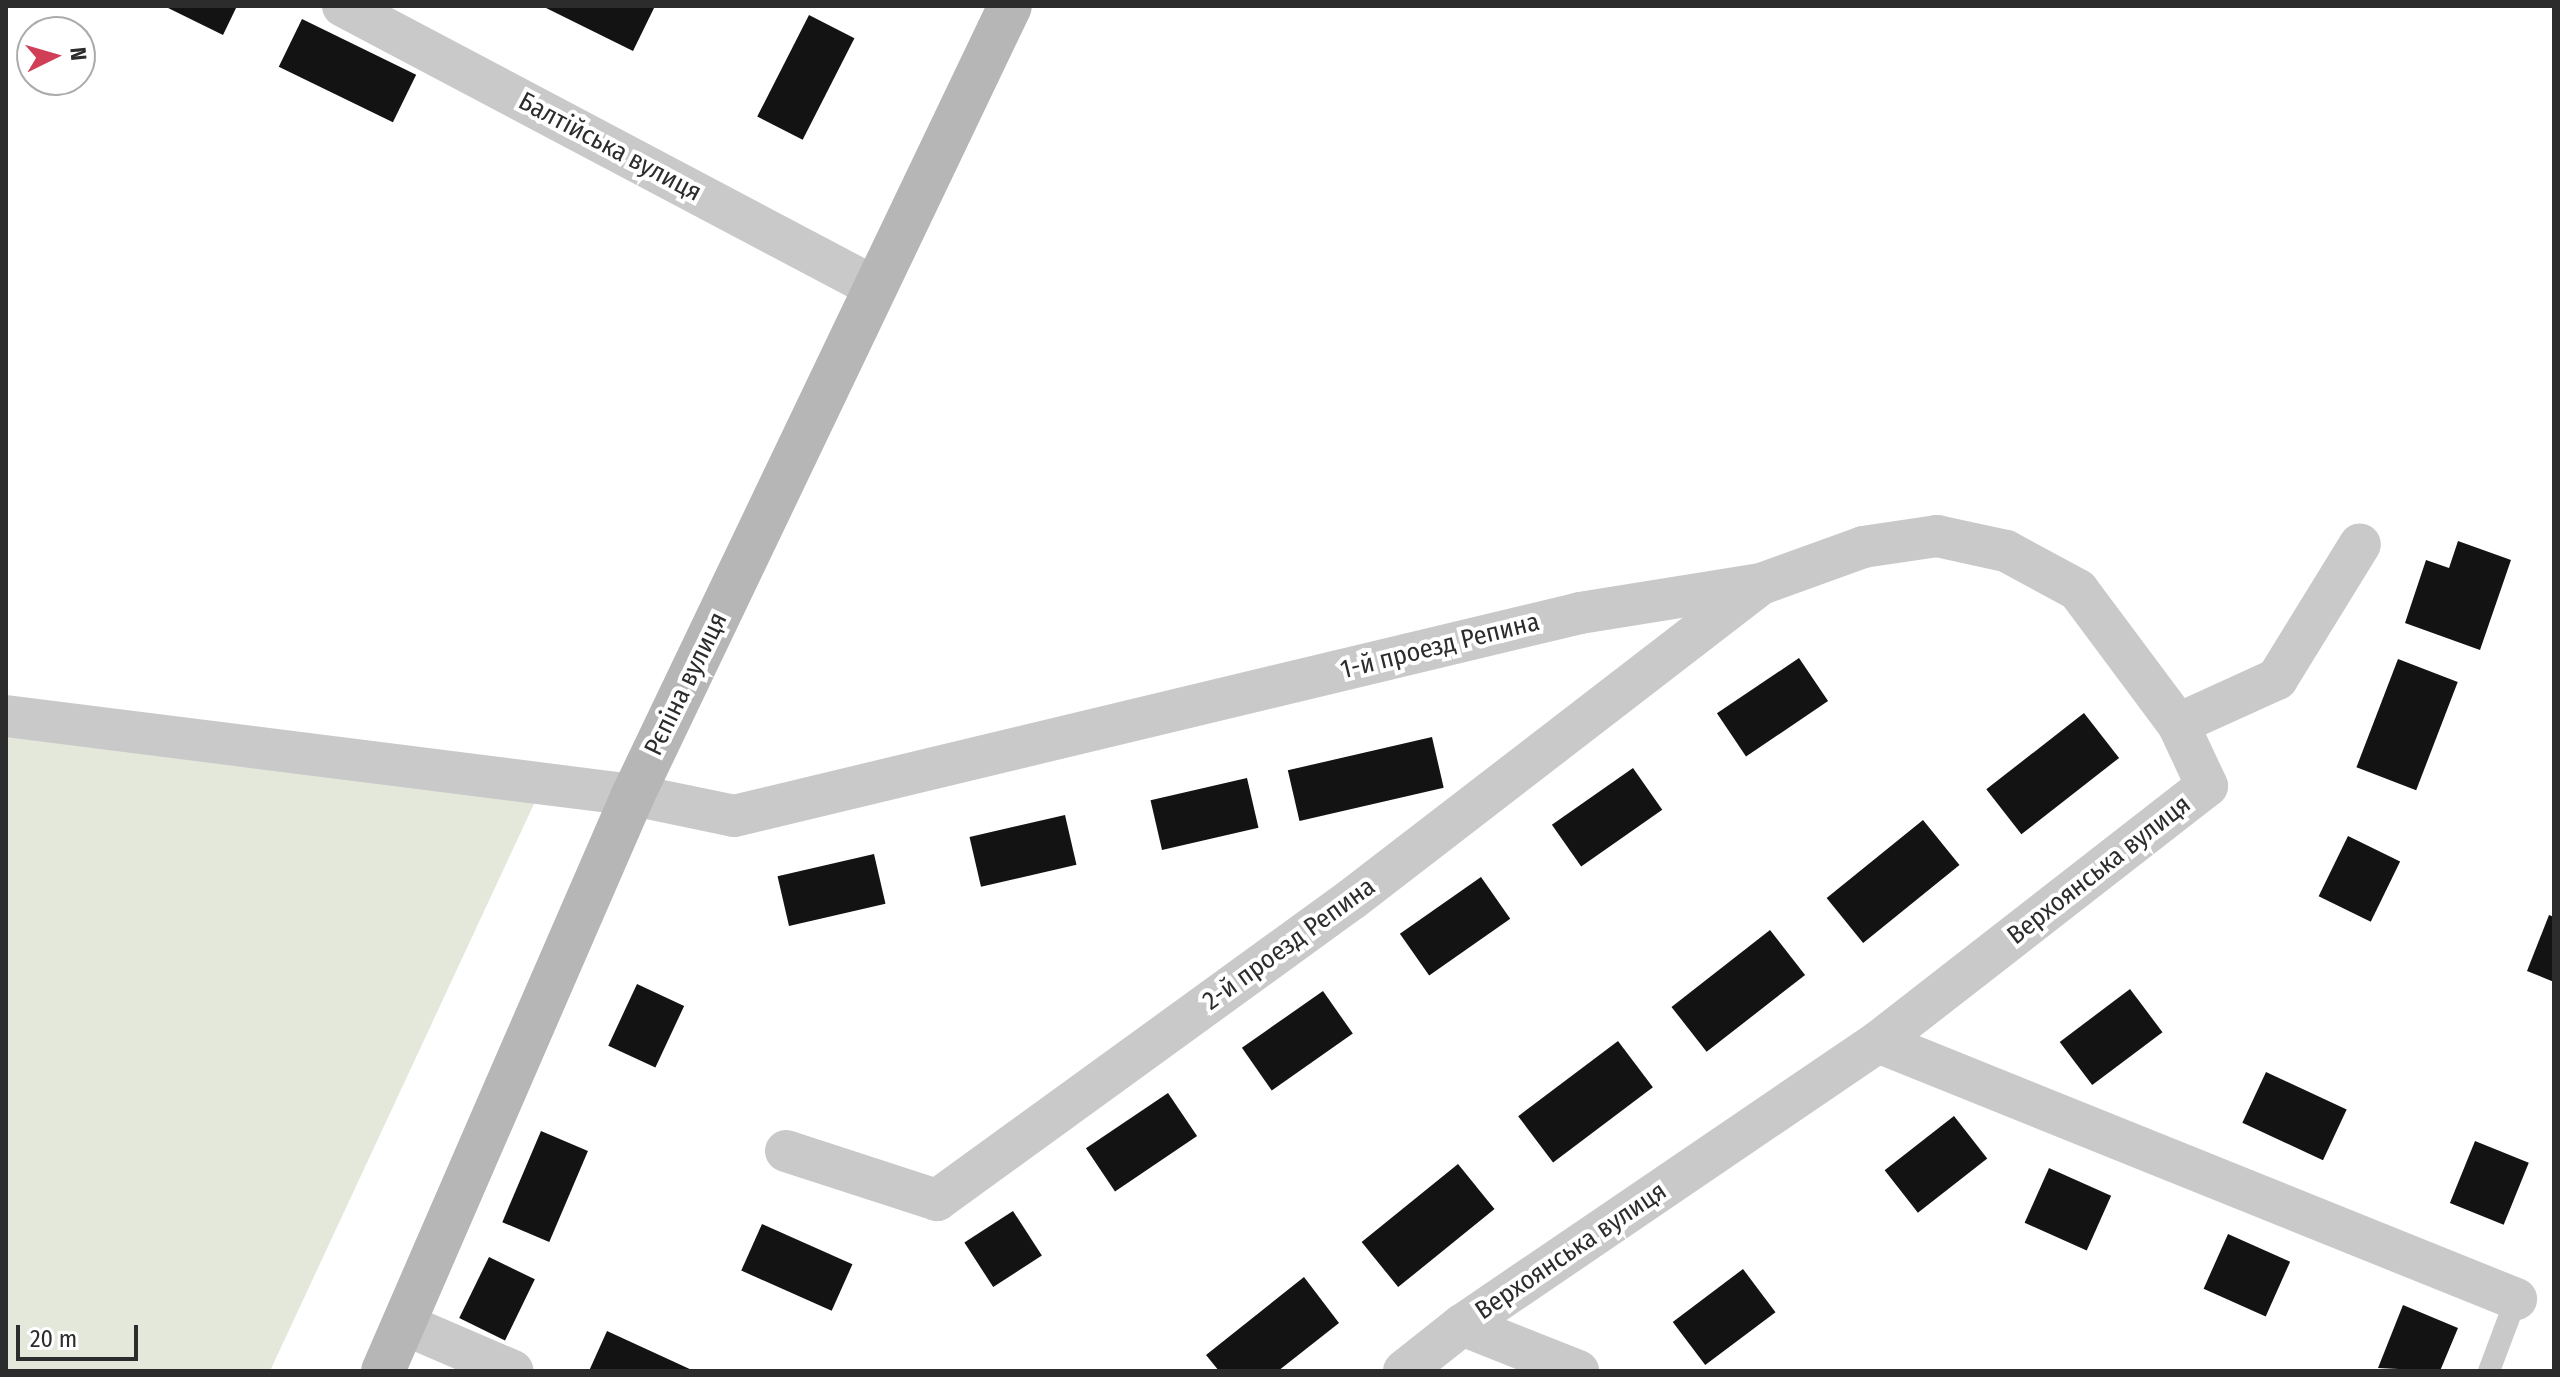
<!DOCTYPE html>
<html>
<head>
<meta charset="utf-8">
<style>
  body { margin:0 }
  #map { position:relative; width:2560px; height:1377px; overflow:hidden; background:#fff; font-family:"Fira Sans Condensed",sans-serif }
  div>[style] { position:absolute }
  .green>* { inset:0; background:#e3e8db }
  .building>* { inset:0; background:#131313; transform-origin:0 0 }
  .lane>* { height:22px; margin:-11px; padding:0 11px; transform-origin:11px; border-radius:11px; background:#c9c9c9 }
  .street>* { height:42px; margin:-21px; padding:0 21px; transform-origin:21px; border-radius:21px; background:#c9c9c9 }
  .secondary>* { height:44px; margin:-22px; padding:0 22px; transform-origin:22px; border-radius:22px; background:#b6b6b6 }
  span { translate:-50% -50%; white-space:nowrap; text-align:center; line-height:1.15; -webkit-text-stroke:8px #fff; paint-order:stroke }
  .street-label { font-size:26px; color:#2c2c2c }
  .frame { position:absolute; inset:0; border:8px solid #2c2c2c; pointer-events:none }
  .north { position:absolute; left:16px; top:16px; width:80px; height:80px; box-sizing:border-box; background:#fff; border:2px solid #ababab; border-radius:50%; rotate:85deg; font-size:22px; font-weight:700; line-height:32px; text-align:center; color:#2c2c2c }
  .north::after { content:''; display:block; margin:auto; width:28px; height:36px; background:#d13f56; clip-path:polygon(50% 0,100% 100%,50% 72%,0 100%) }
  .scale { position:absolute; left:16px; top:1325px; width:122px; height:36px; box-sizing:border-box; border:4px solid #2c2c2c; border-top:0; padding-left:10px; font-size:24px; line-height:28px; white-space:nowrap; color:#2c2c2c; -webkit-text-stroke:6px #fff; paint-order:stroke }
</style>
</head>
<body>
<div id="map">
  <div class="green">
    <i style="clip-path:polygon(6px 726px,540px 791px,270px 1371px,6px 1371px)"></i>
  </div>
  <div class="building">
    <i style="clip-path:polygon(164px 6px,237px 6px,223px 35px)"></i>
    <i style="clip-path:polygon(542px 6px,655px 6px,633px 51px)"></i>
    <i style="left:809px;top:15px;width:51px;height:114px;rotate:27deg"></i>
    <i style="left:302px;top:19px;width:127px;height:53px;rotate:26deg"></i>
    <i style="clip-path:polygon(2458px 541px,2511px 560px,2480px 650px,2405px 623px,2426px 560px,2449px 568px)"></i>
    <i style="left:1799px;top:658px;width:52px;height:99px;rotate:56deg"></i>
    <i style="left:2398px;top:659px;width:64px;height:116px;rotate:21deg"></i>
    <i style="left:2084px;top:713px;width:57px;height:124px;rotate:52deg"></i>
    <i style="left:1432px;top:737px;width:52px;height:148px;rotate:77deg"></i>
    <i style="left:1633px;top:768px;width:51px;height:99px;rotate:55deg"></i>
    <i style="left:1247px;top:778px;width:51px;height:99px;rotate:77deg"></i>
    <i style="left:1065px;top:815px;width:51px;height:98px;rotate:77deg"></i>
    <i style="left:1923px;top:820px;width:58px;height:124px;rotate:51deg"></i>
    <i style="left:2348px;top:836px;width:58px;height:67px;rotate:26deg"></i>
    <i style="left:874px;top:854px;width:51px;height:99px;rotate:77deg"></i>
    <i style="left:1481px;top:877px;width:51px;height:99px;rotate:55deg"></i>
    <i style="clip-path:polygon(2549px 915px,2554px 917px,2554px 982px,2527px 971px)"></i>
    <i style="left:1770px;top:930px;width:57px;height:125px;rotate:52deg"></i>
    <i style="left:637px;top:984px;width:52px;height:68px;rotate:25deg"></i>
    <i style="left:2130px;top:989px;width:54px;height:88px;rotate:53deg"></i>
    <i style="left:1323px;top:991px;width:52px;height:99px;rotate:55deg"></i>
    <i style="left:1618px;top:1041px;width:58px;height:125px;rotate:53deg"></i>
    <i style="left:2266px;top:1072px;width:89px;height:56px;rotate:25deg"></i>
    <i style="left:1168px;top:1093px;width:52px;height:99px;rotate:56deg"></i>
    <i style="left:1954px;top:1116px;width:54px;height:88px;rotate:52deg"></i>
    <i style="left:541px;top:1131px;width:51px;height:99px;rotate:23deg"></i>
    <i style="left:2475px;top:1141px;width:58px;height:67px;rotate:22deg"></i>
    <i style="left:1458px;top:1164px;width:58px;height:124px;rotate:51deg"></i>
    <i style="left:2049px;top:1168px;width:68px;height:60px;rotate:24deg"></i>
    <i style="left:1013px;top:1211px;width:53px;height:58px;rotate:57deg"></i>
    <i style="left:762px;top:1224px;width:99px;height:51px;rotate:24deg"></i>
    <i style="left:2228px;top:1234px;width:68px;height:60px;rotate:24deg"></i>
    <i style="left:489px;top:1257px;width:51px;height:68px;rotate:26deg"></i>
    <i style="left:1743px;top:1269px;width:54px;height:88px;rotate:53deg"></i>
    <i style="clip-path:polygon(1304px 1277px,1339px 1323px,1278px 1371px,1219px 1371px,1206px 1355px)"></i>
    <i style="clip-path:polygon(2403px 1305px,2458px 1328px,2440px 1371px,2378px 1368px)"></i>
    <i style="clip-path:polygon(607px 1331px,694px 1371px,589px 1371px)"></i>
  </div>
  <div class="lane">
    <i style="left:2489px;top:1371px;width:77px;rotate:-69.4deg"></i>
  </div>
  <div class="street">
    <i style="left:343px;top:6px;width:603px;rotate:27.88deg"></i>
    <i style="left:6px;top:716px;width:632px;rotate:7.18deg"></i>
    <i style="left:633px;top:795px;width:103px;rotate:11.7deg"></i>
    <i style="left:734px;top:816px;width:870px;rotate:-13.49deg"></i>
    <i style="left:1580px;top:613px;width:183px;rotate:-9.1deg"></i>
    <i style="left:1761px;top:584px;width:109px;rotate:-19.9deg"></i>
    <i style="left:1863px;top:547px;width:75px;rotate:-8.5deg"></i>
    <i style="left:1937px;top:536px;width:71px;rotate:12.3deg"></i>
    <i style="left:2006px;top:551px;width:82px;rotate:28.4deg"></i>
    <i style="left:2078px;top:590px;width:167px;rotate:53.3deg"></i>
    <i style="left:1878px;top:1042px;width:688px;rotate:21.94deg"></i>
    <i style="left:786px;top:1151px;width:159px;rotate:18deg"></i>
    <i style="left:937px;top:1200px;width:513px;rotate:-35.95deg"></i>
    <i style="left:1352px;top:899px;width:511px;rotate:-37.61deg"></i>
    <i style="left:406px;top:1325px;width:116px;rotate:23.3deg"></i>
    <i style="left:1462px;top:1325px;width:125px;rotate:21.6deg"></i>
    <i style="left:1404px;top:1371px;width:74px;rotate:-38.4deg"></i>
    <i style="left:1462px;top:1325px;width:503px;rotate:-34.23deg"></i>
    <i style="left:1878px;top:1042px;width:417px;rotate:-37.9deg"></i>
    <i style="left:2207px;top:786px;width:68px;rotate:-115.1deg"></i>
    <i style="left:2178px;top:724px;width:109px;rotate:-24.4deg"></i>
    <i style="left:2277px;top:679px;width:158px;rotate:-58.4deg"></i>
  </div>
  <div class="secondary">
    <i style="left:383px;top:1371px;width:628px;rotate:-66.54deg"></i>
    <i style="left:633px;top:795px;width:874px;rotate:-64.46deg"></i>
  </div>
  <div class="street-label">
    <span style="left:610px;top:147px;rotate:28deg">Балтійська вулиця</span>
    <span style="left:1440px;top:646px;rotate:-14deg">1-й проезд Репина</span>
    <span style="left:686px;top:684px;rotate:-64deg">Рєпіна вулиця</span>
    <span style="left:2099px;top:870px;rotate:-38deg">Верхоянська вулиця</span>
    <span style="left:1289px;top:944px;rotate:-36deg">2-й проезд Репина</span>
    <span style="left:1571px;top:1251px;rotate:-34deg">Верхоянська вулиця</span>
  </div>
  <div class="frame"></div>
  <div class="north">N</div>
  <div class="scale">20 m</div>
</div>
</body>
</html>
